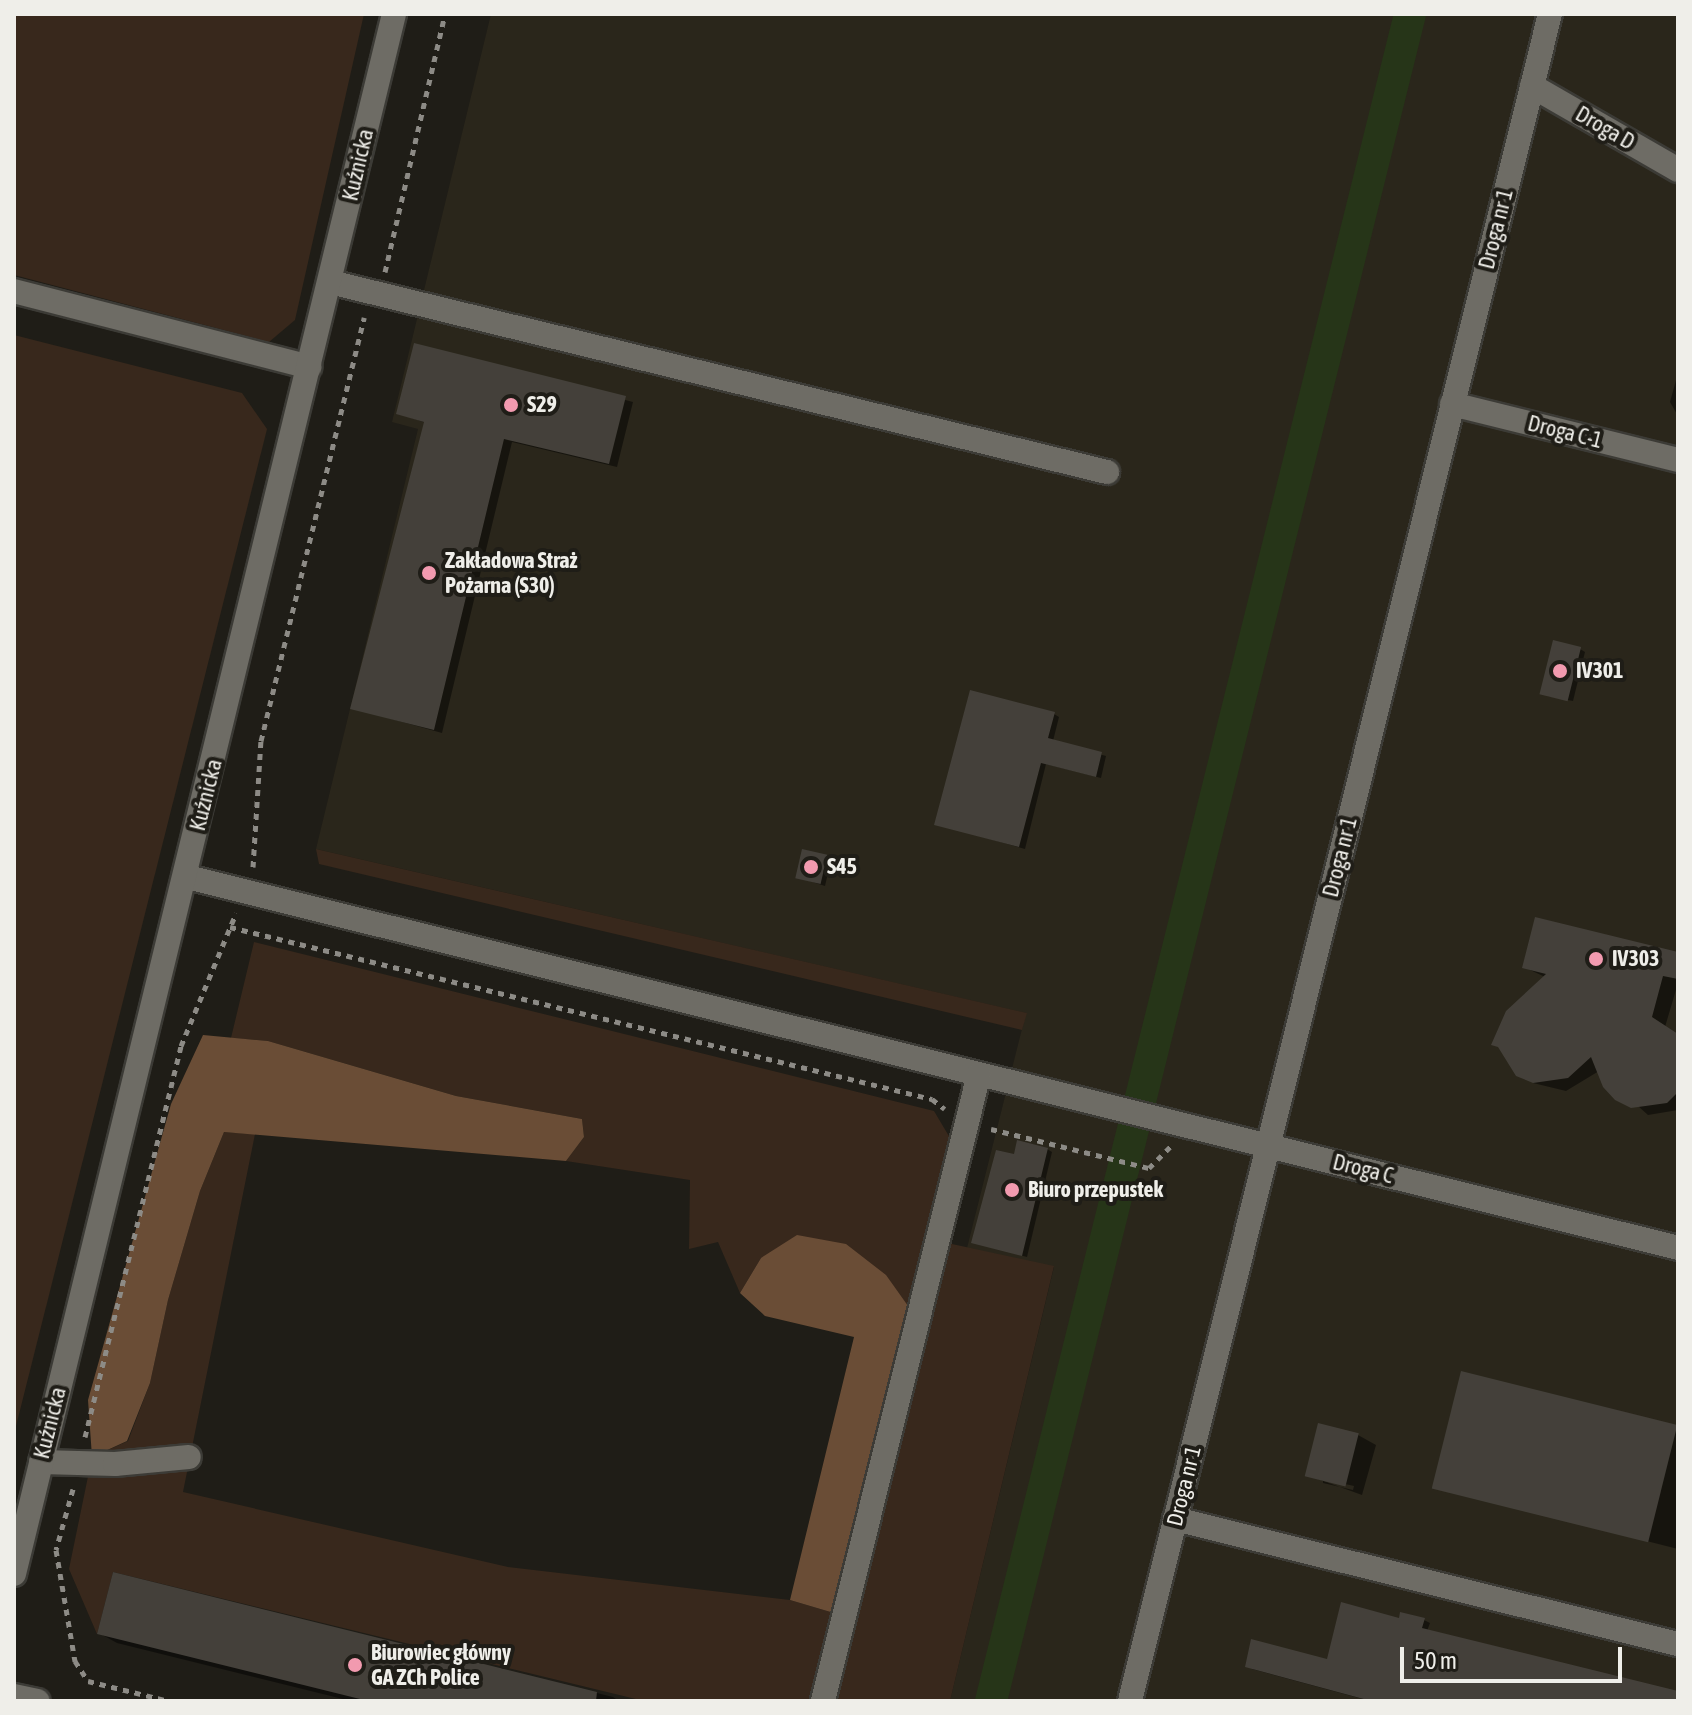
<!DOCTYPE html>
<html>
<head>
<meta charset="utf-8">
<style>
  body { margin:0 }
  #map { position:relative; width:1692px; height:1715px; overflow:hidden; background:#1f1d17; font-family:"Asap Condensed",sans-serif }
  div>[style] { position:absolute }
  .built>* { inset:0; background:#2a261b }
  .green>* { inset:0; background:#38281c }
  .forest>* { inset:0; background:#6a4d36 }
  .shadow>* { inset:0; background:#0007 }
  .canal>* { height:32px; margin:-16px; padding:0 16px; transform-origin:16px; border-radius:16px; background:#263518 }
  .building>* { inset:0; background:#44403a; transform-origin:0 0 }
  .path>* { height:5px; margin-top:-2.5px; transform-origin:0; background:repeating-linear-gradient(90deg,#8d8b86 0 6px,transparent 0 12px) }
  .roads { filter:drop-shadow(2px 0 #3c3b36) drop-shadow(-2px 0 #3c3b36) drop-shadow(0 2px #3c3b36) drop-shadow(0 -2px #3c3b36) }
  .minor>* { height:24px; margin:-12px; padding:0 12px; transform-origin:12px; border-radius:12px; background:#6e6c65 }
  .dots>* { width:22px; height:22px; translate:-50% -50%; box-sizing:border-box; border:4px solid #1f1d17; border-radius:50% }
  span { translate:-50% -50%; white-space:nowrap; text-align:center; line-height:1.15; -webkit-text-stroke:8px #1f1d17; paint-order:stroke }
  .street-label { font-size:22px; color:#efeee9 }
  .poi-label { font-size:22px; color:#efeee9; font-weight:700 }
  .left { translate:0 -50%; text-align:left }
  .frame { position:absolute; inset:0; border:16px solid #efeee9; pointer-events:none }
  .scale { position:absolute; left:1400px; top:1647px; width:222px; height:36px; box-sizing:border-box; border:4px solid #efeee9; border-top:0; padding-left:10px; font-size:24px; line-height:28px; white-space:nowrap; color:#efeee9; -webkit-text-stroke:6px #1f1d17; paint-order:stroke }
</style>
</head>
<body>
<div id="map">
  <div class="built">
    <i style="clip-path:polygon(491px 14px,1678px 14px,1678px 1701px,950px 1701px,1054px 1267px,967px 1248px,1026px 1013px,316px 849px,418px 429px,392px 422px)"></i>
  </div>
  <div class="green">
    <i style="clip-path:polygon(14px 14px,364px 14px,295px 320px,269px 342px,14px 275px)"></i>
    <i style="clip-path:polygon(14px 335px,242px 393px,267px 429px,14px 1434px)"></i>
    <i style="clip-path:polygon(316px 849px,1027px 1013px,1022px 1030px,319px 864px)"></i>
    <i style="clip-path:polygon(254px 942px,934px 1111px,959px 1153px,938px 1241px,1054px 1266px,950px 1701px,644px 1701px,113px 1572px,97px 1634px,69px 1569px,92px 1457px,128px 1441px,150px 1383px,168px 1300px,200px 1191px,224px 1132px,255px 1134px,183px 1492px,508px 1567px,790px 1600px,844px 1616px,918px 1320px,761px 1258px,740px 1293px,718px 1242px,689px 1249px,690px 1180px,566px 1161px,584px 1137px,582px 1119px,456px 1096px,268px 1041px,231px 1038px)"></i>
  </div>
  <div class="forest">
    <i style="clip-path:polygon(203px 1035px,268px 1041px,456px 1096px,582px 1119px,584px 1137px,566px 1161px,224px 1132px,200px 1191px,168px 1300px,150px 1383px,127px 1441px,92px 1457px,88px 1400px,171px 1104px)"></i>
    <i style="clip-path:polygon(797px 1235px,846px 1244px,886px 1275px,918px 1320px,844px 1616px,790px 1600px,854px 1337px,765px 1316px,740px 1293px,761px 1258px)"></i>
  </div>
  <div class="shadow">
    <i style="clip-path:polygon(415px 345px,633px 402px,617px 467px,512px 442px,442px 733px,352px 708px,426px 423px,398px 413px)"></i>
    <i style="clip-path:polygon(1678px 373px,1678px 416px,1670px 402px)"></i>
    <i style="clip-path:polygon(1580px 649px,1585px 652px,1573px 701px,1547px 696px)"></i>
    <i style="clip-path:polygon(1054px 714px,1059px 717px,1053px 741px,1106px 756px,1101px 778px,1046px 764px,1025px 849px,937px 824px)"></i>
    <i style="clip-path:polygon(826px 857px,831px 860px,825px 886px,797px 877px)"></i>
    <i style="clip-path:polygon(1678px 954px,1678px 983px,1665px 1027px,1678px 1036px,1678px 1110px,1648px 1115px,1599px 1071px,1566px 1091px,1533px 1083px,1545px 977px,1524px 967px)"></i>
    <i style="clip-path:polygon(1047px 1149px,1052px 1152px,1027px 1257px,973px 1242px,1015px 1157px)"></i>
    <i style="clip-path:polygon(1678px 1426px,1678px 1549px,1434px 1487px)"></i>
    <i style="clip-path:polygon(evenodd,1358px 1435px,1376px 1445px,1362px 1495px,1307px 1475px,1358px 1435px,1323px 1479px,1354px 1486px,1353px 1490px,1323px 1483px,1323px 1479px)"></i>
    <i style="clip-path:polygon(114px 1574px,613px 1697px,619px 1701px,351px 1701px,117px 1643px,99px 1633px)"></i>
    <i style="clip-path:polygon(1400px 1620px,1424px 1620px,1430px 1623px,1427px 1631px,1678px 1694px,1678px 1701px,1370px 1701px,1252px 1669px,1328px 1662px)"></i>
  </div>
  <div class="canal">
    <i style="left:991px;top:1701px;width:1738px;rotate:-76.05deg"></i>
  </div>
  <div class="building">
    <i style="clip-path:polygon(414px 343px,626px 396px,609px 464px,504px 439px,434px 730px,350px 709px,424px 422px,396px 414px)"></i>
    <i style="left:1553px;top:640px;width:29px;height:56px;rotate:14deg"></i>
    <i style="clip-path:polygon(970px 690px,1055px 712px,1048px 738px,1102px 752px,1096px 777px,1041px 763px,1019px 847px,934px 825px)"></i>
    <i style="left:802px;top:849px;width:26px;height:30px;rotate:13deg"></i>
    <i style="clip-path:polygon(1535px 917px,1678px 952px,1678px 979px,1663px 976px,1652px 1017px,1678px 1034px,1678px 1092px,1667px 1103px,1631px 1108px,1615px 1100px,1603px 1087px,1591px 1057px,1568px 1078px,1533px 1083px,1516px 1076px,1498px 1047px,1491px 1045px,1506px 1011px,1546px 974px,1522px 968px)"></i>
    <i style="clip-path:polygon(1017px 1140px,1048px 1148px,1022px 1256px,971px 1243px,996px 1150px,1014px 1154px)"></i>
    <i style="left:1461px;top:1371px;width:223px;height:121px;rotate:14deg"></i>
    <i style="left:1318px;top:1423px;width:42px;height:55px;rotate:14deg"></i>
    <i style="clip-path:polygon(113px 1572px,597px 1692px,596px 1701px,368px 1701px,97px 1634px)"></i>
    <i style="clip-path:polygon(1341px 1602px,1399px 1618px,1400px 1612px,1425px 1618px,1422px 1628px,1678px 1691px,1678px 1701px,1371px 1701px,1245px 1667px,1251px 1639px,1327px 1659px)"></i>
  </div>
  <div class="path">
    <i style="left:385px;top:272px;width:265px;rotate:-76.9deg"></i>
    <i style="left:253px;top:867px;width:126px;rotate:-86.4deg"></i>
    <i style="left:261px;top:741px;width:436px;rotate:-76.3deg"></i>
    <i style="left:230px;top:927px;width:723px;rotate:13.77deg"></i>
    <i style="left:932px;top:1099px;width:16px;rotate:38deg"></i>
    <i style="left:991px;top:1129px;width:163px;rotate:13.9deg"></i>
    <i style="left:1149px;top:1168px;width:31px;rotate:-45deg"></i>
    <i style="left:85px;top:1437px;width:403px;rotate:-76.2deg"></i>
    <i style="left:181px;top:1046px;width:144px;rotate:-67.5deg"></i>
    <i style="left:73px;top:1489px;width:63px;rotate:105.6deg"></i>
    <i style="left:56px;top:1550px;width:113px;rotate:80.3deg"></i>
    <i style="left:75px;top:1661px;width:24px;rotate:57deg"></i>
    <i style="left:88px;top:1681px;width:83px;rotate:13.9deg"></i>
  </div>
  <div class="roads">
    <div class="minor">
      <i style="left:1532px;top:86px;width:168px;rotate:29.9deg"></i>
      <i style="left:330px;top:282px;width:800px;rotate:13.74deg"></i>
      <i style="left:14px;top:291px;width:305px;rotate:14.4deg"></i>
      <i style="left:1452px;top:404px;width:233px;rotate:13.9deg"></i>
      <i style="left:187px;top:877px;width:1536px;rotate:13.97deg"></i>
      <i style="left:41px;top:1462px;width:74px;rotate:1.5deg"></i>
      <i style="left:115px;top:1464px;width:74px;rotate:-5.4deg"></i>
      <i style="left:1175px;top:1519px;width:518px;rotate:13.96deg"></i>
      <i style="left:14px;top:1574px;width:1606px;rotate:-76.31deg"></i>
      <i style="left:14px;top:1696px;width:24px;rotate:12deg"></i>
      <i style="left:823px;top:1701px;width:646px;rotate:-76.03deg"></i>
      <i style="left:1130px;top:1701px;width:1738px;rotate:-76.02deg"></i>
    </div>
  </div>
  <div class="dots">
    <i style="left:511px;top:405px;background:#f29aaf"></i>
    <i style="left:429px;top:573px;background:#f29aaf"></i>
    <i style="left:1560px;top:671px;background:#f29aaf"></i>
    <i style="left:811px;top:867px;background:#f29aaf"></i>
    <i style="left:1596px;top:959px;background:#f29aaf"></i>
    <i style="left:1012px;top:1190px;background:#f29aaf"></i>
    <i style="left:355px;top:1665px;background:#f29aaf"></i>
  </div>
  <div class="street-label">
    <span style="left:1605px;top:128px;rotate:30deg">Droga D</span>
    <span style="left:358px;top:165px;rotate:-77deg">Kuźnicka</span>
    <span style="left:1496px;top:229px;rotate:-76deg">Droga nr 1</span>
    <span style="left:1565px;top:432px;rotate:14deg">Droga C-1</span>
    <span style="left:206px;top:795px;rotate:-76deg">Kuźnicka</span>
    <span style="left:1340px;top:857px;rotate:-76deg">Droga nr 1</span>
    <span style="left:1363px;top:1169px;rotate:14deg">Droga C</span>
    <span style="left:50px;top:1423px;rotate:-76deg">Kuźnicka</span>
    <span style="left:1184px;top:1486px;rotate:-76deg">Droga nr 1</span>
  </div>
  <div class="poi-label">
    <span class="left" style="left:527px;top:405px">S29</span>
    <span class="left" style="left:445px;top:573px">Zakładowa Straż<br>Pożarna (S30)</span>
    <span class="left" style="left:1576px;top:671px">IV301</span>
    <span class="left" style="left:827px;top:867px">S45</span>
    <span class="left" style="left:1612px;top:959px">IV303</span>
    <span class="left" style="left:1028px;top:1190px">Biuro przepustek</span>
    <span class="left" style="left:371px;top:1665px">Biurowiec główny<br>GA ZCh Police</span>
  </div>
  <div class="frame"></div>
  <div class="scale">50 m</div>
</div>
</body>
</html>
